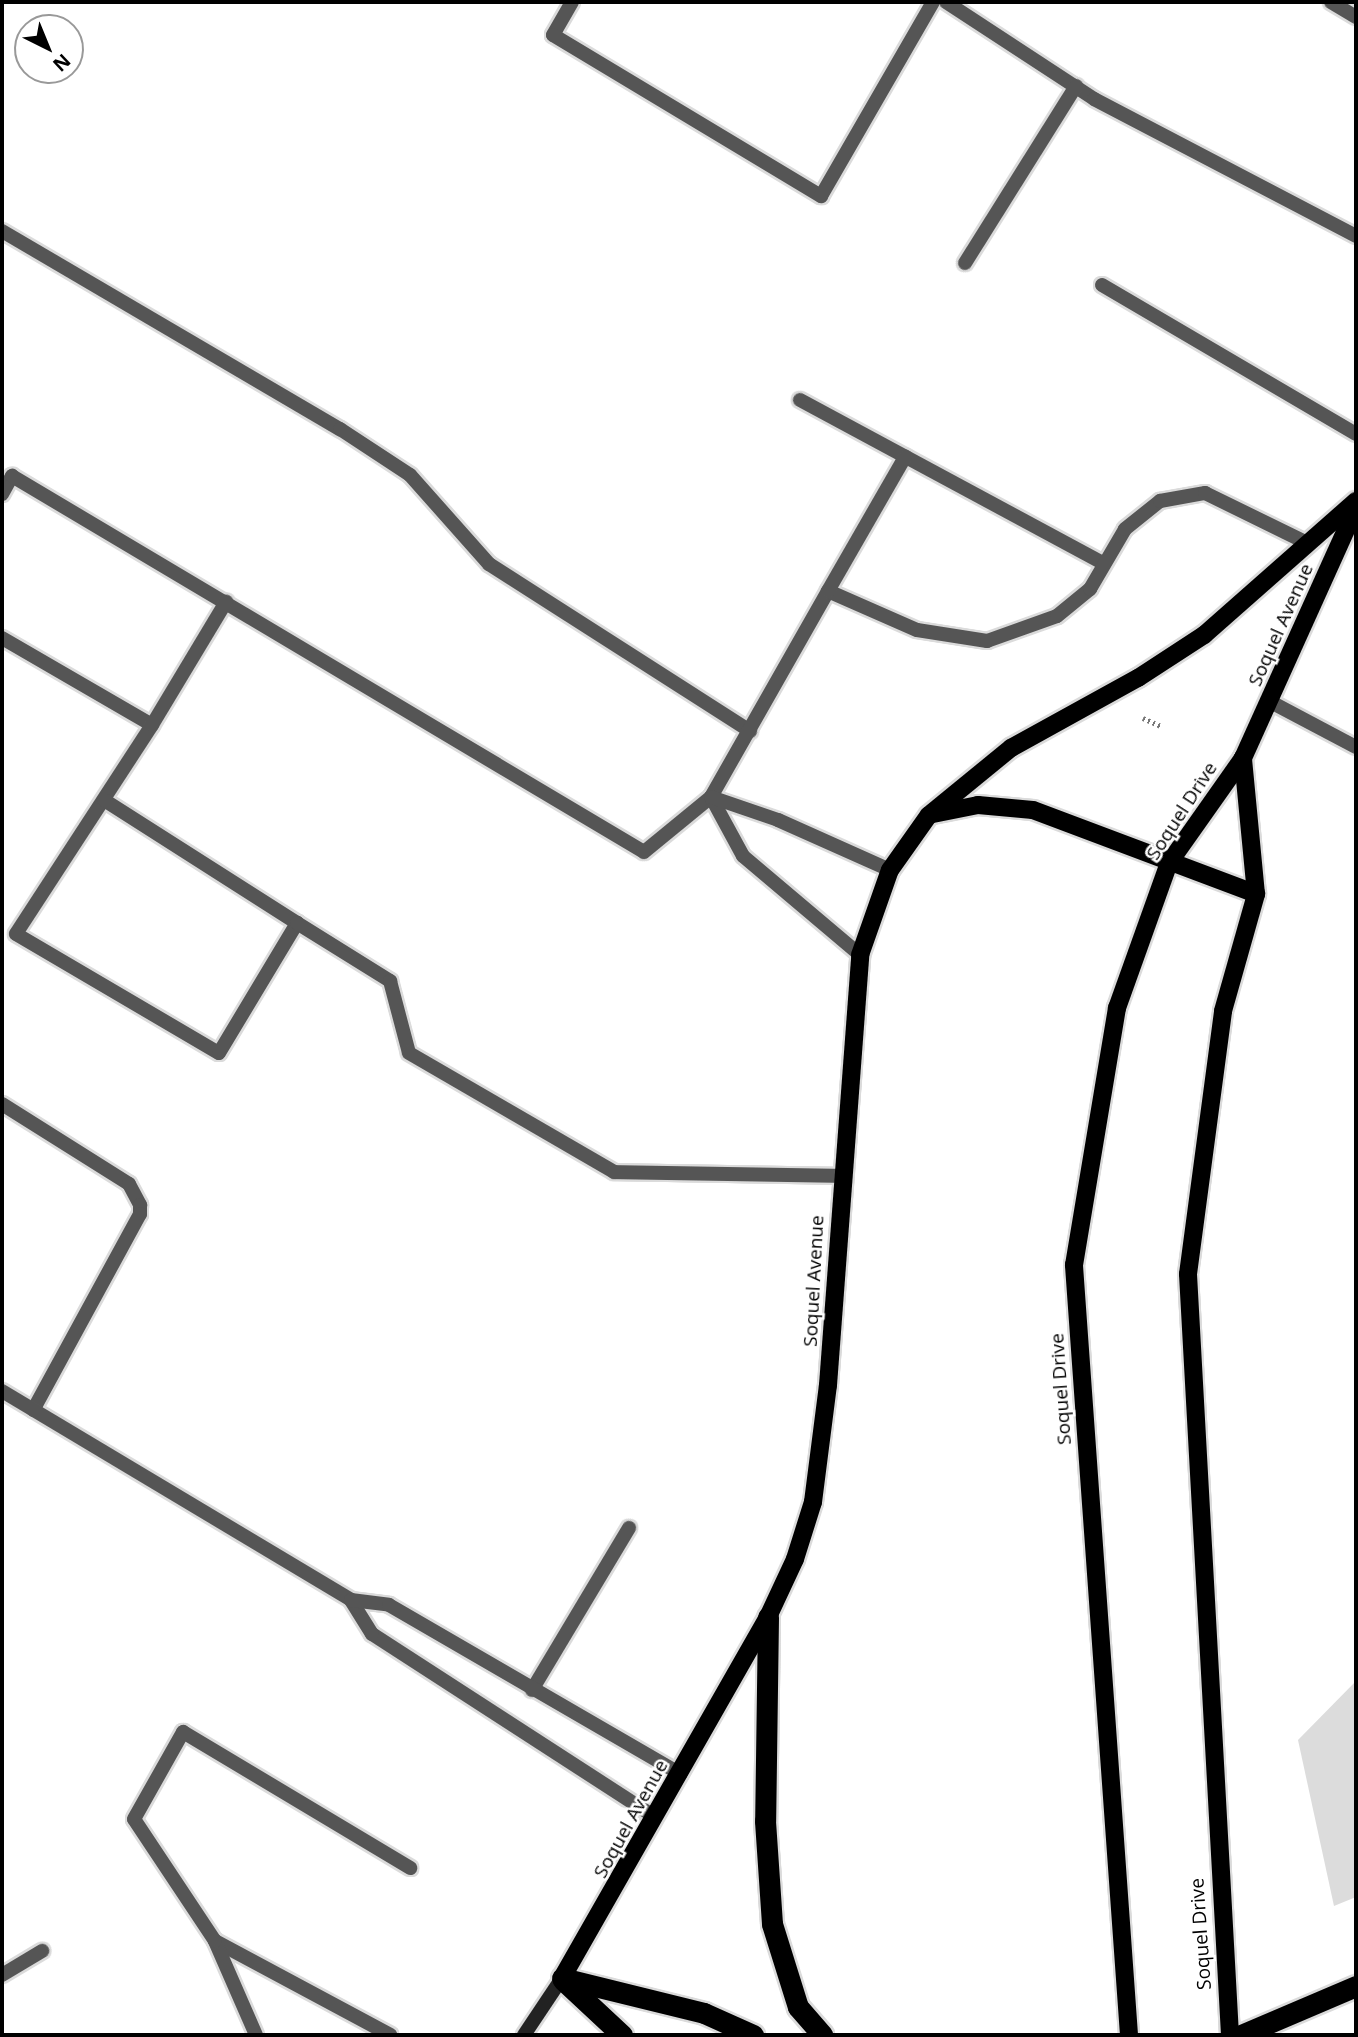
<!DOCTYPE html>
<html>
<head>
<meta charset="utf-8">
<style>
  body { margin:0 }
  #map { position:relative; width:1358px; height:2037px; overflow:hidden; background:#fff; font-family:"Open Sans",sans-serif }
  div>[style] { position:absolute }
  .green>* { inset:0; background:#dcdcdc }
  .path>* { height:4.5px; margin-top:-2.25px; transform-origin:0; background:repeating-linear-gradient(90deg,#777 0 2px,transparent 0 5.5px) }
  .roads { filter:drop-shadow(2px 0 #dbdbdb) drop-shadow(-2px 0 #dbdbdb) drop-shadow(0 2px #dbdbdb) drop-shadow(0 -2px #dbdbdb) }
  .service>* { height:14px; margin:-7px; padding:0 7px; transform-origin:7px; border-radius:7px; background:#555 }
  .secondary>* { height:14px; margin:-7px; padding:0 7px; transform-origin:7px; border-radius:7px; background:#222 }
  .primary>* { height:18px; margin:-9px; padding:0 9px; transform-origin:9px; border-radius:9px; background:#000 }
  .motorway>* { height:21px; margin:-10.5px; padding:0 10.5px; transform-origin:10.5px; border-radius:10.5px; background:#000 }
  span { translate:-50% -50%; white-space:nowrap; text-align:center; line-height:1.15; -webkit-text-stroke:5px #fff; paint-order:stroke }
  .street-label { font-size:19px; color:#000 }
  .frame { position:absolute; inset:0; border:4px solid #000; pointer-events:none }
  .north { position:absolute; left:14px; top:14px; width:70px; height:70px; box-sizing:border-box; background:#fff; border:2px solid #999; border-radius:50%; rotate:137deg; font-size:19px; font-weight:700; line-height:28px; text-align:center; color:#000 }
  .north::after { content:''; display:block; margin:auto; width:24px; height:32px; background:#000; clip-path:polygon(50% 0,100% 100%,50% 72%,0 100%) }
</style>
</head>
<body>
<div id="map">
  <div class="green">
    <i style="clip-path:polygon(1356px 1681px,1356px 1897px,1334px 1906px,1298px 1740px)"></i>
  </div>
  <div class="path">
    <i style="left:1143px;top:718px;width:20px;rotate:24deg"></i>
  </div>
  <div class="roads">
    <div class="service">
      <i style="left:572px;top:2px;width:38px;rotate:120deg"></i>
      <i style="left:553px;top:35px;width:313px;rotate:31deg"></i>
      <i style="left:821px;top:196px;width:224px;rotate:-60deg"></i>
      <i style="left:946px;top:2px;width:177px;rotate:33.2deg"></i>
      <i style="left:1094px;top:99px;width:296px;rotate:27.6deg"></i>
      <i style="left:1331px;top:2px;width:29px;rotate:31deg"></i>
      <i style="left:2px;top:231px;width:392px;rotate:30.4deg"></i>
      <i style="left:340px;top:429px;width:84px;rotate:33.3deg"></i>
      <i style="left:410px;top:475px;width:119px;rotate:48.4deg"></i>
      <i style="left:489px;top:564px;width:310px;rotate:32.6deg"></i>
      <i style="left:965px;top:263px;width:209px;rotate:-57.9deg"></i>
      <i style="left:1102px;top:285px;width:294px;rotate:30.4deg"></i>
      <i style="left:800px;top:400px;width:344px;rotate:28.3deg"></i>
      <i style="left:2px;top:494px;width:21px;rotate:-61deg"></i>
      <i style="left:12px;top:476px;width:735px;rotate:30.75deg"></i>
      <i style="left:644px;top:852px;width:87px;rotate:-39.4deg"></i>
      <i style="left:711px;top:797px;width:237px;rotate:-60.4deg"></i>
      <i style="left:828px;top:591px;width:97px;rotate:23.7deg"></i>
      <i style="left:917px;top:630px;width:71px;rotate:8.9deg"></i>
      <i style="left:987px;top:641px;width:74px;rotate:-19.7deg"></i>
      <i style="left:1057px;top:616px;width:43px;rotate:-39.3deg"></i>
      <i style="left:1090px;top:589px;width:69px;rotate:-59.7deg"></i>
      <i style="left:1125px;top:529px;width:45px;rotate:-38.7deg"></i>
      <i style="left:1160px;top:501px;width:46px;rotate:-10.1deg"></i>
      <i style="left:1205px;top:493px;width:114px;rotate:26.1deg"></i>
      <i style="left:828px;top:591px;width:155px;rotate:-60.1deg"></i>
      <i style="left:2px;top:638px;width:173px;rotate:30.1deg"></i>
      <i style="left:152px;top:725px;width:249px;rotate:123.1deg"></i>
      <i style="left:16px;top:934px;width:235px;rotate:30.4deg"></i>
      <i style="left:219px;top:1053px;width:152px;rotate:-59deg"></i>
      <i style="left:297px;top:923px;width:229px;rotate:-147.5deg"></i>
      <i style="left:1269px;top:701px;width:98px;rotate:27.9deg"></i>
      <i style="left:152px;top:725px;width:144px;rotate:-59deg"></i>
      <i style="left:711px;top:797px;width:67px;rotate:61.5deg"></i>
      <i style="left:743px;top:856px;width:153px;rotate:40.2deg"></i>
      <i style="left:711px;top:797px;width:71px;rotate:18.9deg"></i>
      <i style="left:778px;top:820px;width:123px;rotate:24.1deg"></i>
      <i style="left:297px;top:923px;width:110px;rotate:31.9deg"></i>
      <i style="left:390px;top:981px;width:74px;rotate:75.2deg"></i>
      <i style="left:409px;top:1053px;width:237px;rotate:30.1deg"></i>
      <i style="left:614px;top:1172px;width:227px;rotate:1deg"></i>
      <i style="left:2px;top:1104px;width:150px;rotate:32.2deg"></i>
      <i style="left:129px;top:1184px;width:24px;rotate:62deg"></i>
      <i style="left:140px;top:1205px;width:9px;rotate:90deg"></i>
      <i style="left:140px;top:1214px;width:223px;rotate:118.6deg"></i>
      <i style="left:2px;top:1391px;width:407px;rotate:30.9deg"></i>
      <i style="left:532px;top:1690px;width:189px;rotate:-59.1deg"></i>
      <i style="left:655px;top:1817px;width:337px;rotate:-147.1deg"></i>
      <i style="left:372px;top:1634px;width:40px;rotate:-122deg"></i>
      <i style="left:351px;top:1600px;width:38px;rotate:7deg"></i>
      <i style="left:389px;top:1605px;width:337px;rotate:30.1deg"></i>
      <i style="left:215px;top:1941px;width:199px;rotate:28.2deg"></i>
      <i style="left:2px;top:1975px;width:47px;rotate:-31deg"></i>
      <i style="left:256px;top:2035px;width:103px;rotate:-113.6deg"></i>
      <i style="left:215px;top:1941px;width:146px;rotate:-123.6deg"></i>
      <i style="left:134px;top:1819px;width:100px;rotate:-60.6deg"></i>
      <i style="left:183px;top:1732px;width:265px;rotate:30.9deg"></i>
    </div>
    <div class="secondary">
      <i style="left:524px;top:2035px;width:69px;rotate:-56.3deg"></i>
    </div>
    <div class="primary">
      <i style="left:933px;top:814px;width:46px;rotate:-11.3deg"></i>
      <i style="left:978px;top:805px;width:55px;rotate:5.2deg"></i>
      <i style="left:1033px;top:810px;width:238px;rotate:20.6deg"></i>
      <i style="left:562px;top:1978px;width:416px;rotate:-60.3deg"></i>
      <i style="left:768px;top:1617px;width:64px;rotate:-65deg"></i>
      <i style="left:795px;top:1559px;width:60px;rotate:-72.5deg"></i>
      <i style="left:813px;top:1502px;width:118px;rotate:-82.7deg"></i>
      <i style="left:828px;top:1385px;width:431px;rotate:-85.7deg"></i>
      <i style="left:860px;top:955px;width:90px;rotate:-70.6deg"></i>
      <i style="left:890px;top:870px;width:67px;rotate:-54.7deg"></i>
      <i style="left:929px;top:815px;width:106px;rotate:-39.3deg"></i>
      <i style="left:1011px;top:748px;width:145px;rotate:-28.9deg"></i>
      <i style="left:1138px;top:678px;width:79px;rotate:-33.1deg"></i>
      <i style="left:1204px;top:635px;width:203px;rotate:-41.4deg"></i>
      <i style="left:1129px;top:2035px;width:772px;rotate:-94.09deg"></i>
      <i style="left:1074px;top:1265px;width:261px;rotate:-80.5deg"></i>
      <i style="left:1117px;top:1008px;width:154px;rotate:-70.3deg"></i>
      <i style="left:1169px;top:863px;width:128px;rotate:-54.8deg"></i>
      <i style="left:1243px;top:758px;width:274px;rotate:-65.7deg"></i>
      <i style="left:1230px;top:2035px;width:762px;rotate:-93.16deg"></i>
      <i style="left:1188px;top:1274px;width:265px;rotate:-82.4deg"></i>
      <i style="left:1223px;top:1011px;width:122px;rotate:-74.2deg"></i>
      <i style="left:1256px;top:894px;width:137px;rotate:-95.5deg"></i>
    </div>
    <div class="motorway">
      <i style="left:768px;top:1617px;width:204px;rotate:90.8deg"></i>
      <i style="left:765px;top:1821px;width:103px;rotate:86.1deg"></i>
      <i style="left:772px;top:1924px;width:87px;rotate:72.6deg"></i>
      <i style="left:798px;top:2007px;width:37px;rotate:49deg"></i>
      <i style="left:562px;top:1978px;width:146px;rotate:13.8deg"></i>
      <i style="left:704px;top:2013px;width:54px;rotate:24.2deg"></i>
      <i style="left:563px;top:1980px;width:81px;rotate:43deg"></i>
      <i style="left:1241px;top:2035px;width:125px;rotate:-23.1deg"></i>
    </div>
  </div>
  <div class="street-label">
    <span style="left:1281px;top:625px;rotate:-66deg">Soquel Avenue</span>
    <span style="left:1182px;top:811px;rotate:-57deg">Soquel Drive</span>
    <span style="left:814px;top:1281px;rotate:-87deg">Soquel Avenue</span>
    <span style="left:1061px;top:1389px;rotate:-94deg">Soquel Drive</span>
    <span style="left:631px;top:1819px;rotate:-61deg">Soquel Avenue</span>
    <span style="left:1201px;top:1934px;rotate:-94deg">Soquel Drive</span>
  </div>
  <div class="frame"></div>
  <div class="north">N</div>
</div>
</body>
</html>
